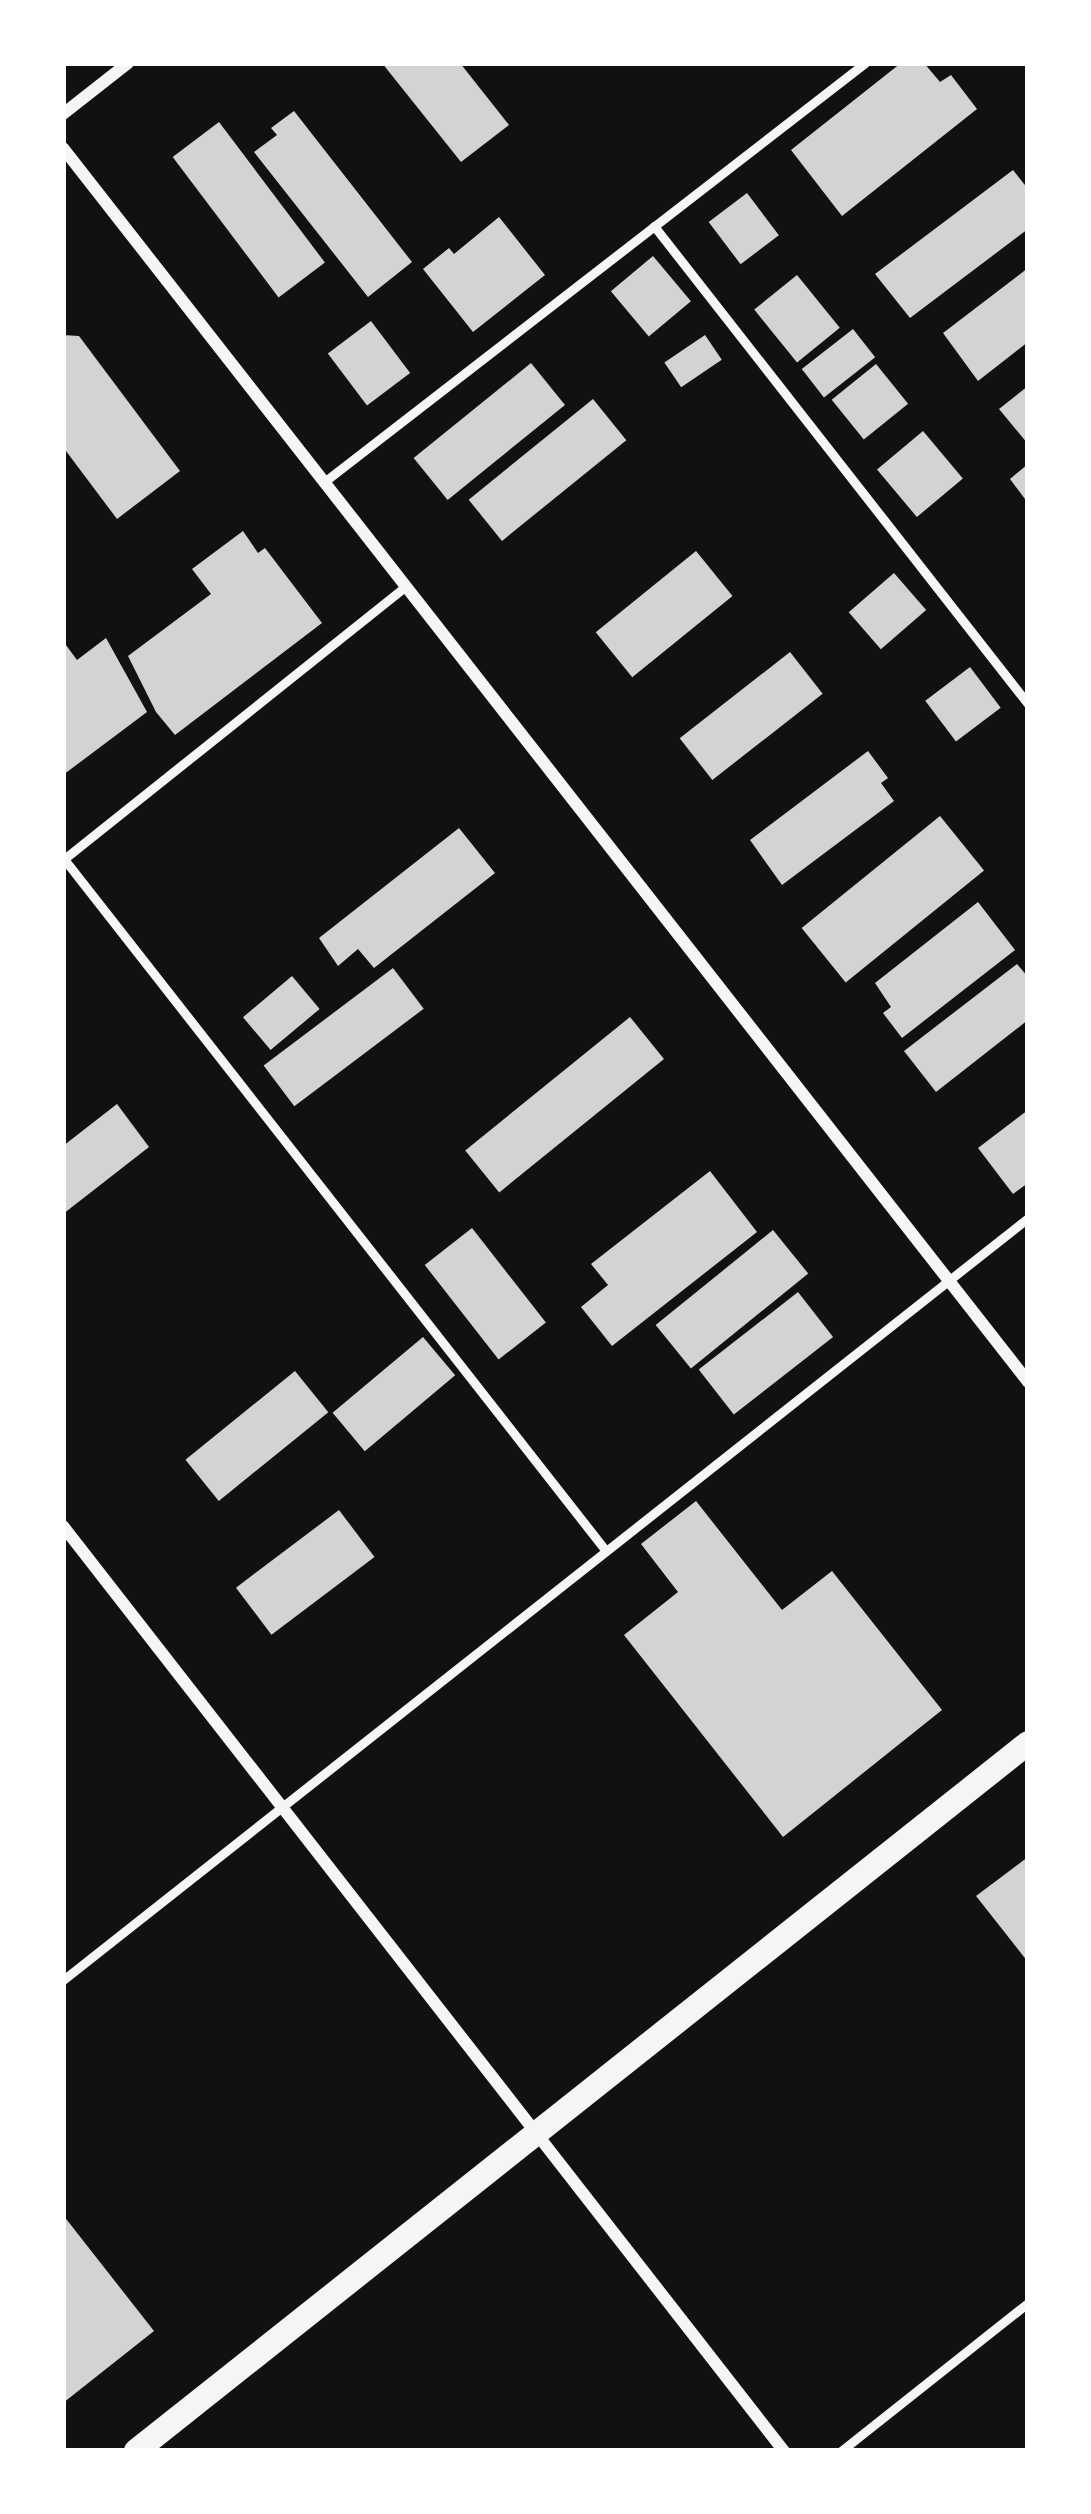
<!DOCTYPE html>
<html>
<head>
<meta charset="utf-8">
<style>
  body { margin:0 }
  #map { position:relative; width:1091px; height:2514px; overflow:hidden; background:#111; font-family:"Exo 2",sans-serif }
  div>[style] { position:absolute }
  .building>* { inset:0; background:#d3d3d3; transform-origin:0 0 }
  .service>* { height:9px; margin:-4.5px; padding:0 4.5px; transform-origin:4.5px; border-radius:4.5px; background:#f5f5f5 }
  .minor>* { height:12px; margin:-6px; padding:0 6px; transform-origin:6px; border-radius:6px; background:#f5f5f5 }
  .secondary>* { height:24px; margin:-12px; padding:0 12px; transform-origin:12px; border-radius:12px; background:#f5f5f5 }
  span { translate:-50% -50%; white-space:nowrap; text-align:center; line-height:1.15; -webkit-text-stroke:12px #fff; paint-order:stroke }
  .frame { position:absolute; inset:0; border:66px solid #fff; pointer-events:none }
</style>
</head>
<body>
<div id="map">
  <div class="building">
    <i style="clip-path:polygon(382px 63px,460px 63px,509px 125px,461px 162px)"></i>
    <i style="clip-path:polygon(901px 63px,924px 63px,940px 82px,951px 75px,977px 109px,842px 216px,791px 150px)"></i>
    <i style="clip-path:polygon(294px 111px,412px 262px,368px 297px,254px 152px,277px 135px,271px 128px)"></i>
    <i style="left:219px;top:122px;width:176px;height:58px;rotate:53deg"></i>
    <i style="clip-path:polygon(1013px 170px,1028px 189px,1028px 229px,910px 318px,875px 274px)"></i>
    <i style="left:747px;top:193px;width:53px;height:48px;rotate:53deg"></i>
    <i style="clip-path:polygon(499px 217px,545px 275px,473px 332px,423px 269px,449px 248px,454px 254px)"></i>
    <i style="left:653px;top:256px;width:59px;height:55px;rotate:50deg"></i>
    <i style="clip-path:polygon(1028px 268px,1028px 342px,978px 381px,943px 333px)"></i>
    <i style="left:797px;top:275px;width:68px;height:55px;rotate:51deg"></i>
    <i style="left:371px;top:321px;width:65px;height:54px;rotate:53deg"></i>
    <i style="left:853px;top:329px;width:36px;height:65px;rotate:52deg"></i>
    <i style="clip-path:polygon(63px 335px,79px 336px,180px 471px,117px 519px,63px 447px)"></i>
    <i style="left:705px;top:335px;width:30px;height:49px;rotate:56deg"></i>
    <i style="left:531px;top:363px;width:54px;height:151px;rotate:51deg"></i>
    <i style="left:876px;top:364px;width:51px;height:57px;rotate:51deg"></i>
    <i style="clip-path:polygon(1028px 386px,1028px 444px,999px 409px)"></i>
    <i style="left:593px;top:399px;width:53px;height:160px;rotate:51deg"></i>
    <i style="left:923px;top:431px;width:62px;height:60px;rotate:50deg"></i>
    <i style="clip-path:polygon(1028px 464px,1028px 503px,1010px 479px)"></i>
    <i style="clip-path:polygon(243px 531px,258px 553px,265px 548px,322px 623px,175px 735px,156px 712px,128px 656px,211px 594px,192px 569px)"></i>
    <i style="left:696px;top:551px;width:58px;height:129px;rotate:51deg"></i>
    <i style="left:894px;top:573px;width:49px;height:60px;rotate:49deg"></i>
    <i style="clip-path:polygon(106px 638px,147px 712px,63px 775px,63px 641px,77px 660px)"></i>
    <i style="left:790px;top:652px;width:53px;height:140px;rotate:52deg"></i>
    <i style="left:970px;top:667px;width:51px;height:56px;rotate:53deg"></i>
    <i style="clip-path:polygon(868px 751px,888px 778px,881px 783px,894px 801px,782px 885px,750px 840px)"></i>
    <i style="left:940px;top:816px;width:70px;height:178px;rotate:51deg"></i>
    <i style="clip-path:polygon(459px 828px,495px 873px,374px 968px,358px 949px,338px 966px,319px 938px)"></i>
    <i style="clip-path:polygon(978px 902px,1015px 950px,902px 1038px,883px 1013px,891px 1007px,875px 983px)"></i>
    <i style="clip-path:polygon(1017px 964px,1028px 977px,1028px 1020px,936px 1092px,904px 1051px)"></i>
    <i style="left:393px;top:968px;width:51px;height:162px;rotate:53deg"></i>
    <i style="left:292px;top:976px;width:43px;height:64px;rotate:50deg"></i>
    <i style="left:630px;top:1017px;width:54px;height:212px;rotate:51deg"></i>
    <i style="clip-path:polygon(117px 1104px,149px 1147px,63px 1214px,63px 1146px)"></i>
    <i style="clip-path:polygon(1028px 1110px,1028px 1183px,1013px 1194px,978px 1148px)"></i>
    <i style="clip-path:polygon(710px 1171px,757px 1232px,612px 1346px,581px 1307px,608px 1285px,591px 1264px)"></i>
    <i style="left:472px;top:1228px;width:120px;height:60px;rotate:52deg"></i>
    <i style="left:773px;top:1230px;width:56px;height:151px;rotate:51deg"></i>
    <i style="left:798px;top:1292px;width:57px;height:126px;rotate:52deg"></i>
    <i style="left:423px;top:1337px;width:50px;height:118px;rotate:50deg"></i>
    <i style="left:295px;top:1371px;width:53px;height:141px;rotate:51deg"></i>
    <i style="clip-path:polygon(696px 1501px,782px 1610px,832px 1571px,942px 1710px,783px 1837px,624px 1635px,678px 1592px,641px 1544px)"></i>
    <i style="left:339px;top:1510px;width:59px;height:129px;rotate:53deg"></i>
    <i style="clip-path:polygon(1028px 1857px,1028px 1962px,976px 1896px)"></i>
    <i style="clip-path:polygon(63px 2215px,154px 2331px,63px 2403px)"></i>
  </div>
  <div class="service">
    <i style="left:654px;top:226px;width:607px;rotate:51.96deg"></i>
    <i style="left:324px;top:482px;width:684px;rotate:-37.76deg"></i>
    <i style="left:406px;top:586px;width:438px;rotate:141.4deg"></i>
    <i style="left:64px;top:859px;width:879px;rotate:51.93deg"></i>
    <i style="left:63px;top:1980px;width:1230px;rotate:-38.3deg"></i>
    <i style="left:841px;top:2451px;width:238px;rotate:-38.4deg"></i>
  </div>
  <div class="minor">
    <i style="left:63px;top:114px;width:83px;rotate:-38.1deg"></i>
    <i style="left:63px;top:148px;width:1567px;rotate:51.97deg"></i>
    <i style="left:63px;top:1526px;width:1173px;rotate:52.07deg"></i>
  </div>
  <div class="secondary">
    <i style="left:136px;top:2451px;width:1139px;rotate:-38.44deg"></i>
  </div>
  <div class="frame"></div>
</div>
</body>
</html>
